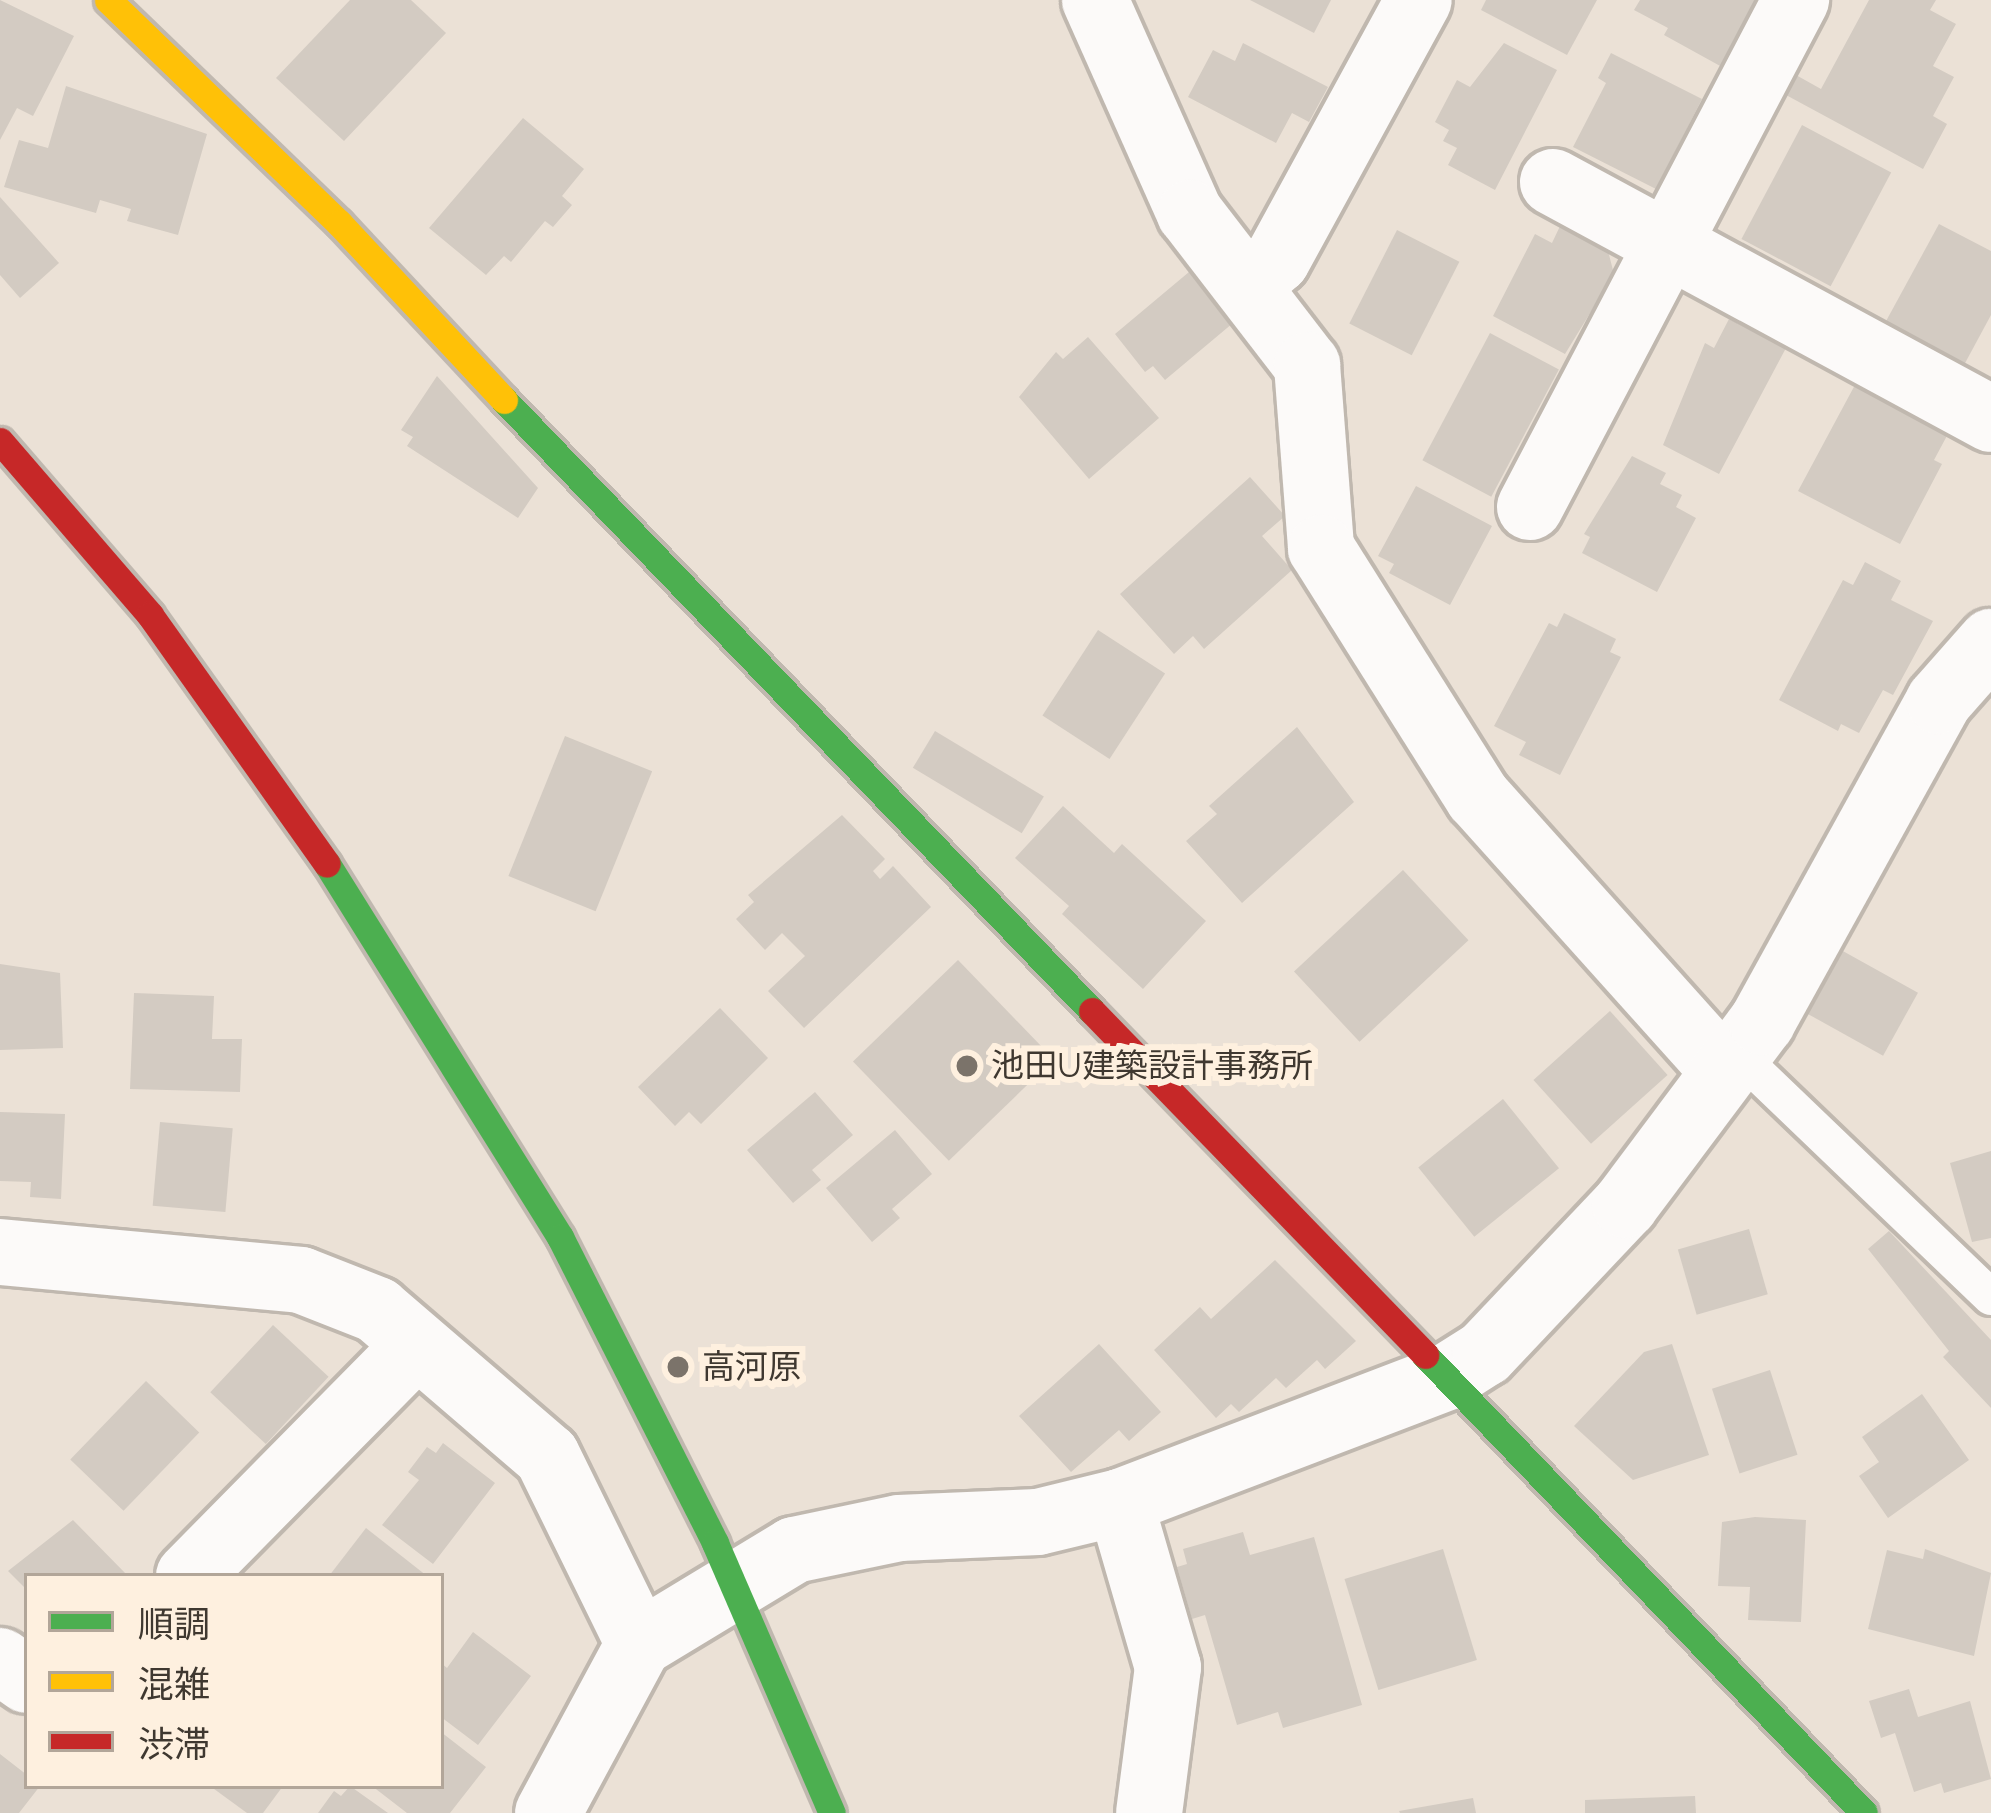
<!DOCTYPE html>
<html>
<head>
<meta charset="utf-8">
<style>
  body { margin:0 }
  #map { position:relative; width:1991px; height:1813px; overflow:hidden; background:#ebe1d6; font-family:Raleway,"Noto Sans JP",sans-serif }
  div>[style] { position:absolute }
  .building>* { inset:0; background:#d3cbc2; transform-origin:0 0 }
  .roads { filter:drop-shadow(3px 0 #c0b8af) drop-shadow(-3px 0 #c0b8af) drop-shadow(0 3px #c0b8af) drop-shadow(0 -3px #c0b8af) }
  .lane>* { height:36px; margin:-18px; padding:0 18px; transform-origin:18px; border-radius:18px; background:#fcfaf9 }
  .street>* { height:66px; margin:-33px; padding:0 33px; transform-origin:33px; border-radius:33px; background:#fcfaf9 }
  .fast>* { height:27px; margin:-13.5px; padding:0 13.5px; transform-origin:13.5px; border-radius:13.5px; background:#4caf50 }
  .slow>* { height:27px; margin:-13.5px; padding:0 13.5px; transform-origin:13.5px; border-radius:13.5px; background:#ffc107 }
  .jam>* { height:27px; margin:-13.5px; padding:0 13.5px; transform-origin:13.5px; border-radius:13.5px; background:#c62828 }
  .dots>* { width:33px; height:33px; translate:-50% -50%; box-sizing:border-box; border:6px solid #fef0df; border-radius:50% }
  span { translate:-50% -50%; white-space:nowrap; text-align:center; line-height:1.15; -webkit-text-stroke:12px #fef0df; paint-order:stroke }
  .poi-label { font-size:33px; color:#3f3830 }
  .left { translate:0 -50%; text-align:left }
  .legend { position:absolute; left:24px; top:1573px; width:420px; height:216px; box-sizing:border-box; background:#fef0df; border:3px solid #b2a699; margin:0; padding:15px 21px; list-style:none; font-size:36px; color:#3f3830 }
  .legend li { display:flex; align-items:center; gap:24px; height:60px }
  .legend b { width:60px; border:3px solid #b2a699 }
</style>
</head>
<body>
<div id="map">
  <div class="building">
    <i style="clip-path:polygon(0 0,74px 36px,33px 116px,17px 108px,0 140px)"></i>
    <i style="clip-path:polygon(350px 0,411px 0,446px 33px,344px 141px,276px 78px)"></i>
    <i style="clip-path:polygon(1250px 0,1331px 0,1314px 33px)"></i>
    <i style="clip-path:polygon(1486px 0,1597px 0,1567px 55px,1481px 10px)"></i>
    <i style="clip-path:polygon(1640px 0,1759px 0,1722px 67px,1664px 35px,1668px 28px,1634px 10px)"></i>
    <i style="clip-path:polygon(1869px 0,1936px 0,1930px 10px,1956px 24px,1933px 66px,1954px 77px,1933px 116px,1947px 124px,1923px 169px,1786px 95px,1796px 75px,1821px 89px)"></i>
    <i style="clip-path:polygon(1243px 43px,1328px 87px,1309px 122px,1292px 113px,1276px 143px,1188px 97px,1213px 50px,1235px 61px)"></i>
    <i style="clip-path:polygon(1504px 43px,1557px 70px,1495px 190px,1448px 165px,1457px 148px,1443px 141px,1449px 130px,1435px 122px,1457px 80px,1470px 87px)"></i>
    <i style="clip-path:polygon(1611px 53px,1702px 99px,1656px 189px,1573px 147px,1606px 83px,1598px 78px)"></i>
    <i style="clip-path:polygon(66px 86px,207px 134px,178px 235px,127px 221px,131px 209px,100px 200px,96px 213px,4px 187px,19px 140px,48px 148px)"></i>
    <i style="clip-path:polygon(523px 118px,584px 169px,562px 196px,572px 205px,553px 227px,545px 221px,511px 262px,504px 256px,486px 275px,429px 228px)"></i>
    <i style="left:1802px;top:125px;width:101px;height:129px;rotate:28deg"></i>
    <i style="clip-path:polygon(0 197px,59px 263px,20px 298px,0 275px)"></i>
    <i style="clip-path:polygon(1561px 224px,1607px 247px,1614px 274px,1565px 354px,1493px 316px,1535px 234px,1552px 243px)"></i>
    <i style="clip-path:polygon(1939px 224px,1991px 251px,1991px 315px,1964px 365px,1885px 323px)"></i>
    <i style="left:1397px;top:230px;width:70px;height:105px;rotate:27deg"></i>
    <i style="clip-path:polygon(1189px 272px,1233px 323px,1165px 380px,1153px 366px,1145px 372px,1115px 334px)"></i>
    <i style="clip-path:polygon(1729px 319px,1786px 348px,1719px 474px,1663px 445px,1705px 343px,1714px 348px)"></i>
    <i style="left:1490px;top:333px;width:78px;height:144px;rotate:28deg"></i>
    <i style="clip-path:polygon(1088px 337px,1159px 418px,1089px 479px,1019px 397px,1056px 352px,1063px 359px)"></i>
    <i style="clip-path:polygon(437px 376px,538px 488px,518px 518px,407px 446px,413px 437px,401px 430px)"></i>
    <i style="clip-path:polygon(1856px 383px,1949px 432px,1934px 460px,1942px 464px,1900px 544px,1798px 491px)"></i>
    <i style="clip-path:polygon(1632px 456px,1666px 473px,1660px 484px,1682px 495px,1676px 507px,1696px 518px,1657px 592px,1582px 553px,1590px 537px,1584px 534px)"></i>
    <i style="clip-path:polygon(1250px 477px,1285px 516px,1262px 536px,1292px 570px,1204px 649px,1193px 636px,1174px 654px,1120px 594px)"></i>
    <i style="clip-path:polygon(1416px 486px,1492px 526px,1450px 605px,1389px 573px,1394px 564px,1378px 556px)"></i>
    <i style="clip-path:polygon(1865px 562px,1901px 581px,1891px 600px,1933px 621px,1893px 695px,1883px 690px,1859px 733px,1841px 724px,1838px 731px,1779px 700px,1843px 580px,1853px 585px)"></i>
    <i style="clip-path:polygon(1564px 613px,1616px 639px,1610px 652px,1621px 657px,1560px 775px,1519px 755px,1526px 742px,1494px 726px,1549px 623px,1557px 627px)"></i>
    <i style="left:1098px;top:630px;width:80px;height:102px;rotate:33deg"></i>
    <i style="clip-path:polygon(1297px 727px,1354px 802px,1242px 903px,1186px 841px,1217px 814px,1209px 806px)"></i>
    <i style="left:935px;top:731px;width:127px;height:43px;rotate:31deg"></i>
    <i style="left:565px;top:736px;width:94px;height:151px;rotate:22deg"></i>
    <i style="clip-path:polygon(1063px 806px,1114px 853px,1122px 844px,1206px 921px,1143px 989px,1062px 914px,1069px 906px,1015px 858px)"></i>
    <i style="clip-path:polygon(842px 815px,885px 859px,873px 871px,880px 879px,893px 866px,931px 907px,804px 1028px,768px 991px,805px 956px,782px 933px,765px 950px,736px 919px,754px 902px,748px 895px)"></i>
    <i style="left:1403px;top:870px;width:96px;height:149px;rotate:47deg"></i>
    <i style="left:1841px;top:950px;width:88px;height:72px;rotate:29deg"></i>
    <i style="left:958px;top:960px;width:138px;height:146px;rotate:46deg"></i>
    <i style="clip-path:polygon(0 964px,60px 973px,63px 1048px,0 1050px)"></i>
    <i style="clip-path:polygon(134px 993px,214px 996px,212px 1039px,242px 1039px,240px 1092px,130px 1089px)"></i>
    <i style="clip-path:polygon(720px 1008px,768px 1058px,701px 1124px,689px 1112px,675px 1126px,638px 1087px)"></i>
    <i style="left:1610px;top:1011px;width:86px;height:103px;rotate:48deg"></i>
    <i style="clip-path:polygon(815px 1092px,853px 1135px,812px 1170px,821px 1180px,793px 1203px,747px 1150px)"></i>
    <i style="left:1503px;top:1099px;width:89px;height:109px;rotate:51deg"></i>
    <i style="clip-path:polygon(0 1112px,65px 1114px,61px 1199px,30px 1197px,31px 1182px,0 1181px)"></i>
    <i style="left:160px;top:1122px;width:73px;height:84px;rotate:5deg"></i>
    <i style="clip-path:polygon(895px 1130px,932px 1174px,892px 1209px,900px 1218px,872px 1242px,826px 1188px)"></i>
    <i style="clip-path:polygon(1991px 1151px,1991px 1238px,1972px 1242px,1950px 1163px)"></i>
    <i style="left:1749px;top:1229px;width:68px;height:74px;rotate:74deg"></i>
    <i style="clip-path:polygon(1889px 1231px,1991px 1340px,1991px 1408px,1943px 1357px,1949px 1351px,1868px 1249px)"></i>
    <i style="clip-path:polygon(1275px 1260px,1356px 1341px,1325px 1369px,1317px 1360px,1286px 1388px,1276px 1378px,1239px 1412px,1231px 1404px,1216px 1418px,1154px 1350px,1200px 1307px,1211px 1319px)"></i>
    <i style="left:273px;top:1325px;width:76px;height:92px;rotate:43deg"></i>
    <i style="clip-path:polygon(1099px 1344px,1161px 1412px,1129px 1441px,1119px 1430px,1071px 1472px,1019px 1416px)"></i>
    <i style="clip-path:polygon(1672px 1344px,1709px 1455px,1633px 1480px,1574px 1426px,1644px 1352px)"></i>
    <i style="left:1770px;top:1370px;width:89px;height:61px;rotate:72deg"></i>
    <i style="left:146px;top:1381px;width:74px;height:109px;rotate:44deg"></i>
    <i style="clip-path:polygon(1922px 1394px,1969px 1460px,1888px 1518px,1859px 1476px,1879px 1462px,1862px 1437px)"></i>
    <i style="clip-path:polygon(443px 1443px,495px 1483px,433px 1564px,382px 1525px,419px 1480px,408px 1472px,427px 1447px,436px 1453px)"></i>
    <i style="clip-path:polygon(1755px 1517px,1806px 1520px,1801px 1622px,1748px 1620px,1750px 1587px,1718px 1586px,1722px 1522px)"></i>
    <i style="clip-path:polygon(73px 1520px,128px 1576px,27px 1576px,27px 1590px,8px 1571px)"></i>
    <i style="clip-path:polygon(366px 1528px,427px 1576px,329px 1576px)"></i>
    <i style="clip-path:polygon(1243px 1532px,1250px 1555px,1314px 1537px,1362px 1705px,1283px 1728px,1278px 1712px,1237px 1725px,1205px 1615px,1192px 1619px,1177px 1567px,1187px 1564px,1183px 1549px)"></i>
    <i style="left:1443px;top:1549px;width:116px;height:103px;rotate:73deg"></i>
    <i style="clip-path:polygon(1925px 1549px,1991px 1573px,1974px 1656px,1868px 1629px,1887px 1550px,1923px 1559px)"></i>
    <i style="clip-path:polygon(473px 1632px,531px 1676px,478px 1745px,441px 1717px,441px 1663px,447px 1668px)"></i>
    <i style="clip-path:polygon(1909px 1689px,1918px 1717px,1970px 1701px,1991px 1779px,1944px 1793px,1941px 1783px,1914px 1792px,1895px 1733px,1881px 1738px,1869px 1701px)"></i>
    <i style="clip-path:polygon(441px 1732px,486px 1767px,450px 1813px,407px 1813px,372px 1786px,441px 1786px)"></i>
    <i style="clip-path:polygon(0 1754px,27px 1775px,27px 1786px,40px 1786px,19px 1813px,0 1813px)"></i>
    <i style="clip-path:polygon(210px 1786px,283px 1786px,263px 1813px,247px 1813px)"></i>
    <i style="clip-path:polygon(350px 1786px,388px 1813px,318px 1813px,334px 1791px,341px 1796px)"></i>
    <i style="clip-path:polygon(1695px 1796px,1696px 1813px,1585px 1813px,1585px 1800px)"></i>
    <i style="clip-path:polygon(1473px 1798px,1476px 1813px,1400px 1813px,1399px 1811px)"></i>
  </div>
  <div class="roads">
    <div class="lane">
      <i style="left:1729px;top:1062px;width:24px;rotate:15deg"></i>
      <i style="left:1752px;top:1068px;width:331px;rotate:43.8deg"></i>
    </div>
    <div class="street">
      <i style="left:1095px;top:0;width:233px;rotate:66deg"></i>
      <i style="left:1190px;top:213px;width:192px;rotate:52.4deg"></i>
      <i style="left:1307px;top:365px;width:184px;rotate:85.6deg"></i>
      <i style="left:1321px;top:548px;width:294px;rotate:57.8deg"></i>
      <i style="left:1478px;top:797px;width:348px;rotate:48.1deg"></i>
      <i style="left:1710px;top:1056px;width:20px;rotate:18deg"></i>
      <i style="left:1553px;top:182px;width:498px;rotate:28.4deg"></i>
      <i style="left:1248px;top:285px;width:38px;rotate:-41deg"></i>
      <i style="left:1277px;top:260px;width:296px;rotate:-61.4deg"></i>
      <i style="left:1530px;top:507px;width:573px;rotate:-62.32deg"></i>
      <i style="left:0;top:1252px;width:302px;rotate:5.3deg"></i>
      <i style="left:301px;top:1280px;width:82px;rotate:21.5deg"></i>
      <i style="left:377px;top:1310px;width:224px;rotate:40.7deg"></i>
      <i style="left:547px;top:1456px;width:209px;rotate:63.9deg"></i>
      <i style="left:1120px;top:1502px;width:172px;rotate:73.8deg"></i>
      <i style="left:1168px;top:1667px;width:147px;rotate:97.4deg"></i>
      <i style="left:189px;top:1576px;width:323px;rotate:-45.4deg"></i>
      <i style="left:0;top:1661px;width:33px;rotate:35deg"></i>
      <i style="left:548px;top:1813px;width:192px;rotate:-61.7deg"></i>
      <i style="left:639px;top:1644px;width:181px;rotate:-31.2deg"></i>
      <i style="left:794px;top:1550px;width:107px;rotate:-11.8deg"></i>
      <i style="left:899px;top:1528px;width:139px;rotate:-2.5deg"></i>
      <i style="left:1038px;top:1522px;width:84px;rotate:-13.7deg"></i>
      <i style="left:1120px;top:1502px;width:350px;rotate:-20.9deg"></i>
      <i style="left:1447px;top:1377px;width:45px;rotate:-32.3deg"></i>
      <i style="left:1485px;top:1353px;width:204px;rotate:-46.6deg"></i>
      <i style="left:1625px;top:1205px;width:229px;rotate:-53.2deg"></i>
      <i style="left:1762px;top:1022px;width:367px;rotate:-61.1deg"></i>
      <i style="left:1939px;top:701px;width:79px;rotate:-48.6deg"></i>
    </div>
    <div class="fast">
      <i style="left:504px;top:400px;width:848px;rotate:46.1deg"></i>
      <i style="left:327px;top:864px;width:440px;rotate:58deg"></i>
      <i style="left:560px;top:1237px;width:343px;rotate:63.1deg"></i>
      <i style="left:715px;top:1543px;width:294px;rotate:66.6deg"></i>
      <i style="left:1425px;top:1355px;width:634px;rotate:46.21deg"></i>
    </div>
    <div class="slow">
      <i style="left:108px;top:0;width:321px;rotate:44deg"></i>
      <i style="left:339px;top:223px;width:242px;rotate:47deg"></i>
    </div>
    <div class="jam">
      <i style="left:0;top:441px;width:230px;rotate:49.2deg"></i>
      <i style="left:150px;top:615px;width:305px;rotate:54.6deg"></i>
      <i style="left:1092px;top:1011px;width:479px;rotate:45.9deg"></i>
    </div>
  </div>
  <div class="dots">
    <i style="left:967px;top:1066px;background:#7b736a"></i>
    <i style="left:678px;top:1367px;background:#7b736a"></i>
  </div>
  <div class="poi-label">
    <span class="left" style="left:991px;top:1066px">池田U建築設計事務所</span>
    <span class="left" style="left:702px;top:1367px">高河原</span>
  </div>
  <ul class="legend">
  <li><b style="height:15px;background:#4caf50"></b>順調</li>
  <li><b style="height:15px;background:#ffc107"></b>混雑</li>
  <li><b style="height:15px;background:#c62828"></b>渋滞</li>
  </ul>
</div>
</body>
</html>
